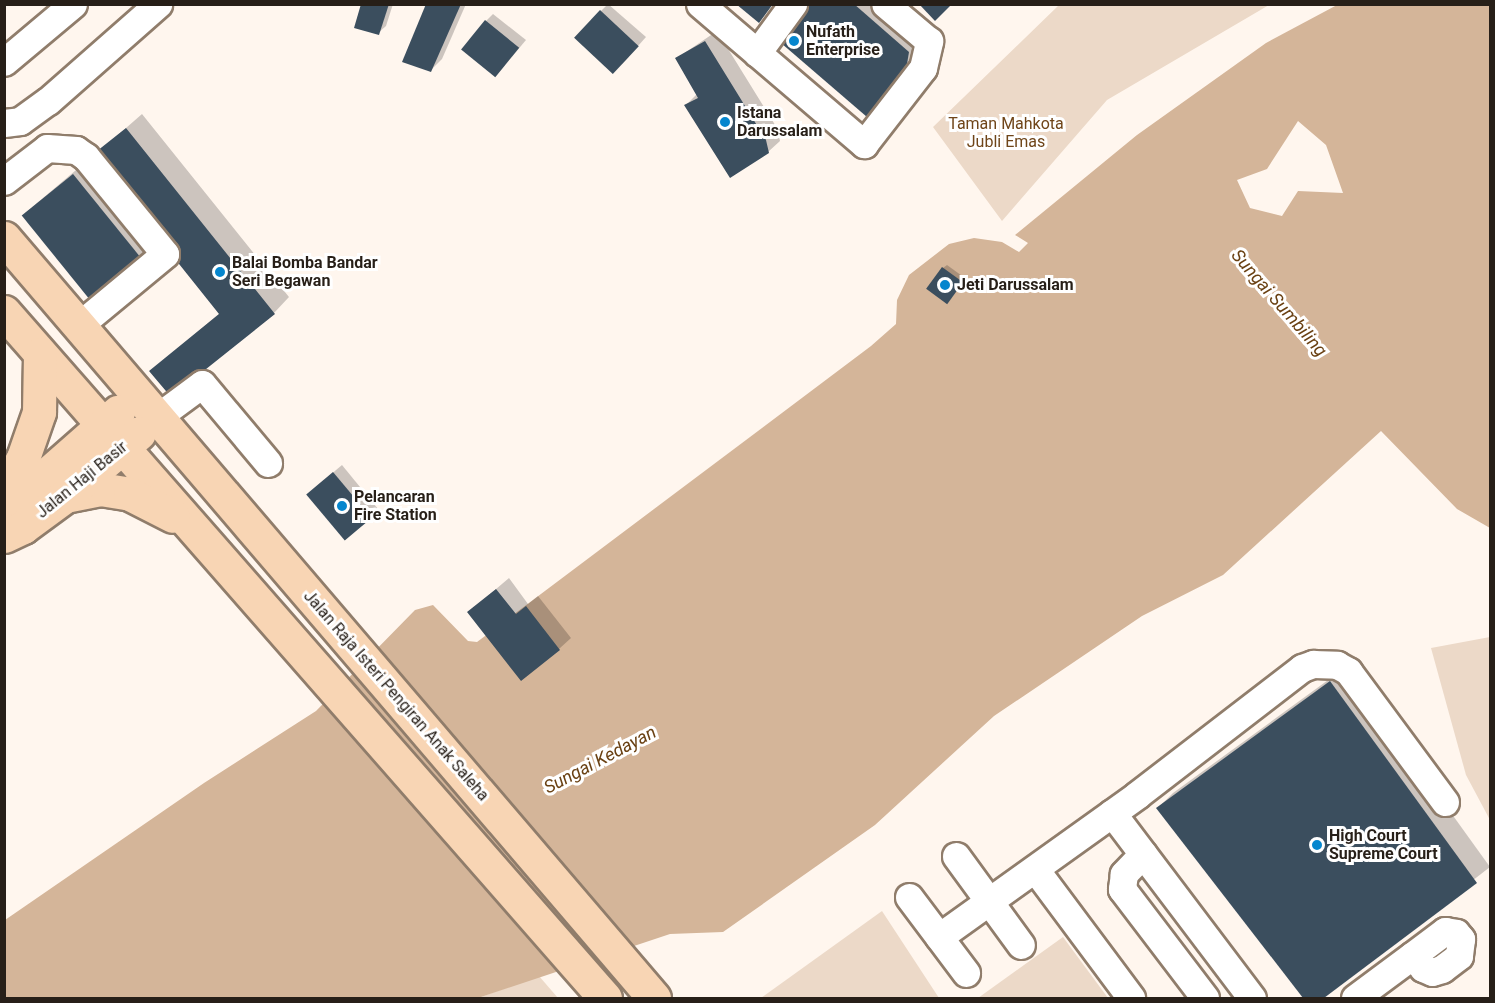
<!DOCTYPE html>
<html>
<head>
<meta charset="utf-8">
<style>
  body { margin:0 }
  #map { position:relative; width:1495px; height:1003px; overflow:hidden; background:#fff6ee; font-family:Roboto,sans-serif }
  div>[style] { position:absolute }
  .green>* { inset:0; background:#ecd9c8 }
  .water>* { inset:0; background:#d4b599 }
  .shadow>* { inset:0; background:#0003 }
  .building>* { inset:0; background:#3b4e5e; transform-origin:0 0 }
  .roads { filter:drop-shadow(2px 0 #907d6b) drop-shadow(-2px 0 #907d6b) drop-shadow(0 2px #907d6b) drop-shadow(0 -2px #907d6b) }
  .minor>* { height:27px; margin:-13.5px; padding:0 13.5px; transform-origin:13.5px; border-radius:13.5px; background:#fff }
  .major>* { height:33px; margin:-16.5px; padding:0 16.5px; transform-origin:16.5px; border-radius:16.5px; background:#f8d5b4 }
  .dots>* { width:16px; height:16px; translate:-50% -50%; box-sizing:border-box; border:3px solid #fff; border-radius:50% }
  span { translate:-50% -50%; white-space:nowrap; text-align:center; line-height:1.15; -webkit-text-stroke:6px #fff; paint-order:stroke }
  .poi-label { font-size:16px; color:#271f18; font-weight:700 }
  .left { translate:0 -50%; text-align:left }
  .park-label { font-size:16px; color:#6f4519 }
  .street-label { font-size:16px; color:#271f18 }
  .water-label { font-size:18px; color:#6a4113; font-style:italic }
  .frame { position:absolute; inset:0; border:6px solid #271f18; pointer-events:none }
</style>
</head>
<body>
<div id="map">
  <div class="green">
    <i style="clip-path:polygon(1059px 5px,1269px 5px,1107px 100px,1002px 221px,933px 127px)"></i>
    <i style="clip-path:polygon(1490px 637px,1490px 820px,1466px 775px,1431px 648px)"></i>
    <i style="clip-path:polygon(882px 911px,939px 998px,761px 998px)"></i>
    <i style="clip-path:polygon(1063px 937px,1108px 998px,978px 998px)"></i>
    <i style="clip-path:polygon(539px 976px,558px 998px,478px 998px)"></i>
  </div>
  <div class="water">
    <i style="clip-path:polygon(evenodd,1337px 5px,1490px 5px,1490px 528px,1457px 509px,1381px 431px,1223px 575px,1142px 616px,994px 716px,875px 825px,723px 932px,670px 934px,478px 998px,5px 998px,5px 920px,204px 783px,316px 711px,415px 610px,433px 605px,468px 641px,477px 642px,871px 346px,896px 324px,897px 300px,909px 275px,949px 244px,974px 238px,1002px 242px,1019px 252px,1028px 243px,1015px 235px,1137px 135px,1266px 43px,1337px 5px,1298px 121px,1326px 145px,1343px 193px,1298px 191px,1282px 216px,1250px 208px,1237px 180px,1267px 169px,1298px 121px)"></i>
  </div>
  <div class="shadow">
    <i style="clip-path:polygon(363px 4px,393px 4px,386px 26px,378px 33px)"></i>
    <i style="clip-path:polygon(427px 4px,466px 4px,442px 59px,431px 70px)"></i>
    <i style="clip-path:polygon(608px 4px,646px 37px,622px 64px,601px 11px)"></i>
    <i style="clip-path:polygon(810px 4px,901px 4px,926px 53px,867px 115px)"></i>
    <i style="clip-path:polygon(493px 14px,526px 40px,496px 76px,486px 21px)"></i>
    <i style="clip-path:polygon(717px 31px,777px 128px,780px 141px,768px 152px,686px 105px,697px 94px,677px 58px)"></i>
    <i style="clip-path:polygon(142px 114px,289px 297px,274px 313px,151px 371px,220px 313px,94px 156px)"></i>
    <i style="clip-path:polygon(89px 159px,154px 242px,139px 257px,23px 215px)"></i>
    <i style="clip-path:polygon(947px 265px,965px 278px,950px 299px,943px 268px)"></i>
    <i style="clip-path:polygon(342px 465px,378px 509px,345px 538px,316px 487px)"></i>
    <i style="clip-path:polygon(509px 578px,528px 604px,538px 596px,571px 638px,559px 649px,469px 612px)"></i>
    <i style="clip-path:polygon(1346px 667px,1490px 867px,1321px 998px,1305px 998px,1158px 808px,1173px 793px)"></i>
  </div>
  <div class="building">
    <i style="clip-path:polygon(361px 4px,389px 4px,379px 35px,354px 28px)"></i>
    <i style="clip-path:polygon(426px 4px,461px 4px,431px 72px,402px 62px)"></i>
    <i style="clip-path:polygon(736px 4px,773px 4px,759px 23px)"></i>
    <i style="clip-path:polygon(808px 4px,854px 4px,909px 52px,905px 76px,867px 117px,781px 43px)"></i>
    <i style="clip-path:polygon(919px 4px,952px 4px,935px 21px)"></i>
    <i style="left:600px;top:10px;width:53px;height:38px;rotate:43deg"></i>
    <i style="left:485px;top:20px;width:44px;height:38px;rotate:39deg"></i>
    <i style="clip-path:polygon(705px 41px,766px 140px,769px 153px,730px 178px,684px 105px,698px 98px,675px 58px)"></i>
    <i style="clip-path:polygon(126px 128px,275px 314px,171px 397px,149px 371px,219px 314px,92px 155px)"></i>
    <i style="left:73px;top:174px;width:107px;height:66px;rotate:51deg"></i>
    <i style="left:942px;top:267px;width:26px;height:27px;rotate:36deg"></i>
    <i style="left:333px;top:472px;width:60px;height:35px;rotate:50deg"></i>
    <i style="clip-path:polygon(496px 589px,516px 614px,526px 606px,560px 650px,521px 681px,467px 612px)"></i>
    <i style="clip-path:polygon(1330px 681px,1477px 883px,1324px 998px,1303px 998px,1156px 808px)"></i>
  </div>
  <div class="roads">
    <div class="minor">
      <i style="left:700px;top:4px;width:216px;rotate:40.5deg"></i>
      <i style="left:864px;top:144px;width:96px;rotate:-52.2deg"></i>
      <i style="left:923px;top:68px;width:28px;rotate:-77deg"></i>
      <i style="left:929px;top:41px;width:57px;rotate:-139.9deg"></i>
      <i style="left:757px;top:53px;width:61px;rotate:-53.7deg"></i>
      <i style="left:4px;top:62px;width:90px;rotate:-40deg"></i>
      <i style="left:4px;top:123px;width:16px;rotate:-7deg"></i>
      <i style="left:20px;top:121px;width:34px;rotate:-36deg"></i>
      <i style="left:48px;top:101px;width:147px;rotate:-41.4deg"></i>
      <i style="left:4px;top:181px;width:54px;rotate:-37.5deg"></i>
      <i style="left:47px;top:148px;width:29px;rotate:4deg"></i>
      <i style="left:76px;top:150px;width:12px;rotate:35deg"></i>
      <i style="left:86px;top:157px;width:125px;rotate:50.8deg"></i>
      <i style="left:165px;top:254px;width:113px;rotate:140.4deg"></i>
      <i style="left:156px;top:418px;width:57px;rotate:-36.5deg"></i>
      <i style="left:202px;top:384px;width:103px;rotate:50.1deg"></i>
      <i style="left:1112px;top:813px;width:232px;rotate:52.9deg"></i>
      <i style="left:1143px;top:854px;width:28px;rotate:134deg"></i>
      <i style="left:1124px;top:874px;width:15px;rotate:98deg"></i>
      <i style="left:1122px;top:889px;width:137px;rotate:52.7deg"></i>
      <i style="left:956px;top:856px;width:110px;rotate:53.9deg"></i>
      <i style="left:1035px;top:869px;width:161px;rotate:53.3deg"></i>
      <i style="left:909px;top:897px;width:95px;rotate:53.1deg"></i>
      <i style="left:939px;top:937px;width:244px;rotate:-35.6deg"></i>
      <i style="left:1137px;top:795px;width:208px;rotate:-37.6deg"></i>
      <i style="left:1302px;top:668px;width:12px;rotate:-20deg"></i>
      <i style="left:1313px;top:664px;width:24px;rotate:2deg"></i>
      <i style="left:1337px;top:665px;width:13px;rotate:29deg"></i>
      <i style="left:1348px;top:671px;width:163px;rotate:53.5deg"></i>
      <i style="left:1355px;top:998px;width:72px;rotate:-36.6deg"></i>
      <i style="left:1413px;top:955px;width:40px;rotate:-37deg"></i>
      <i style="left:1445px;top:931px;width:11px;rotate:10deg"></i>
      <i style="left:1456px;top:933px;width:8px;rotate:50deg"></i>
      <i style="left:1461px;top:939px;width:17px;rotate:97deg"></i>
      <i style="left:1459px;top:956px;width:21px;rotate:143deg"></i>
      <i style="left:1442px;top:969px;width:10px;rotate:163deg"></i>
      <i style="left:1432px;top:972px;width:10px;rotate:-156deg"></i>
      <i style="left:1423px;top:968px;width:16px;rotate:-128deg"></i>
    </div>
    <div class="major">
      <i style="left:4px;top:238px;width:1000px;rotate:49.46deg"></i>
      <i style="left:4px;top:312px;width:912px;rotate:48.78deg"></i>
      <i style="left:4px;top:492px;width:39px;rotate:-61deg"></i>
      <i style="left:23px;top:458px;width:49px;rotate:-70.8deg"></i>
      <i style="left:39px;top:412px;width:58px;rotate:-89deg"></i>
      <i style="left:65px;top:496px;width:36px;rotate:-11deg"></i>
      <i style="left:100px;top:489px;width:30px;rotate:9deg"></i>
      <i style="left:130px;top:494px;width:48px;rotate:27.1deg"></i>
      <i style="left:4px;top:512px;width:152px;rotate:-41.3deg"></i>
      <i style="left:4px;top:536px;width:21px;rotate:-25deg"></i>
      <i style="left:23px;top:527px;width:52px;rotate:-36.4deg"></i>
      <i style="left:65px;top:496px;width:97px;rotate:-40.4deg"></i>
    </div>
  </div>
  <div class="dots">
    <i style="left:794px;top:41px;background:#0586ce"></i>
    <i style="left:725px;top:122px;background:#0586ce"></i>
    <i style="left:220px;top:272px;background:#0586ce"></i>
    <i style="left:945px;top:285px;background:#0586ce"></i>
    <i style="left:342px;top:506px;background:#0586ce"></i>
    <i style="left:1317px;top:845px;background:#0586ce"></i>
  </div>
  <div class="poi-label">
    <span class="left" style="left:806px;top:41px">Nufath<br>Enterprise</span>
    <span class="left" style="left:737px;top:122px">Istana<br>Darussalam</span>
    <span class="left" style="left:232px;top:272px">Balai Bomba Bandar<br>Seri Begawan</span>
    <span class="left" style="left:957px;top:285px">Jeti Darussalam</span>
    <span class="left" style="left:354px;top:506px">Pelancaran<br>Fire Station</span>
    <span class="left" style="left:1329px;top:845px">High Court<br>Supreme Court</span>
  </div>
  <div class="park-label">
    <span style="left:1006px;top:133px">Taman Mahkota<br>Jubli Emas</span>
  </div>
  <div class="street-label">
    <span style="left:82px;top:480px;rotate:-39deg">Jalan Haji Basir</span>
    <span style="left:396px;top:696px;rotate:49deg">Jalan Raja Isteri Pengiran Anak Saleha</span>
  </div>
  <div class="water-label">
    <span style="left:1279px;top:303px;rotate:49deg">Sungai Sumbiling</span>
    <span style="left:600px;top:760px;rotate:-28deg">Sungai Kedayan</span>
  </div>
  <div class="frame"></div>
</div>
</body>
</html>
